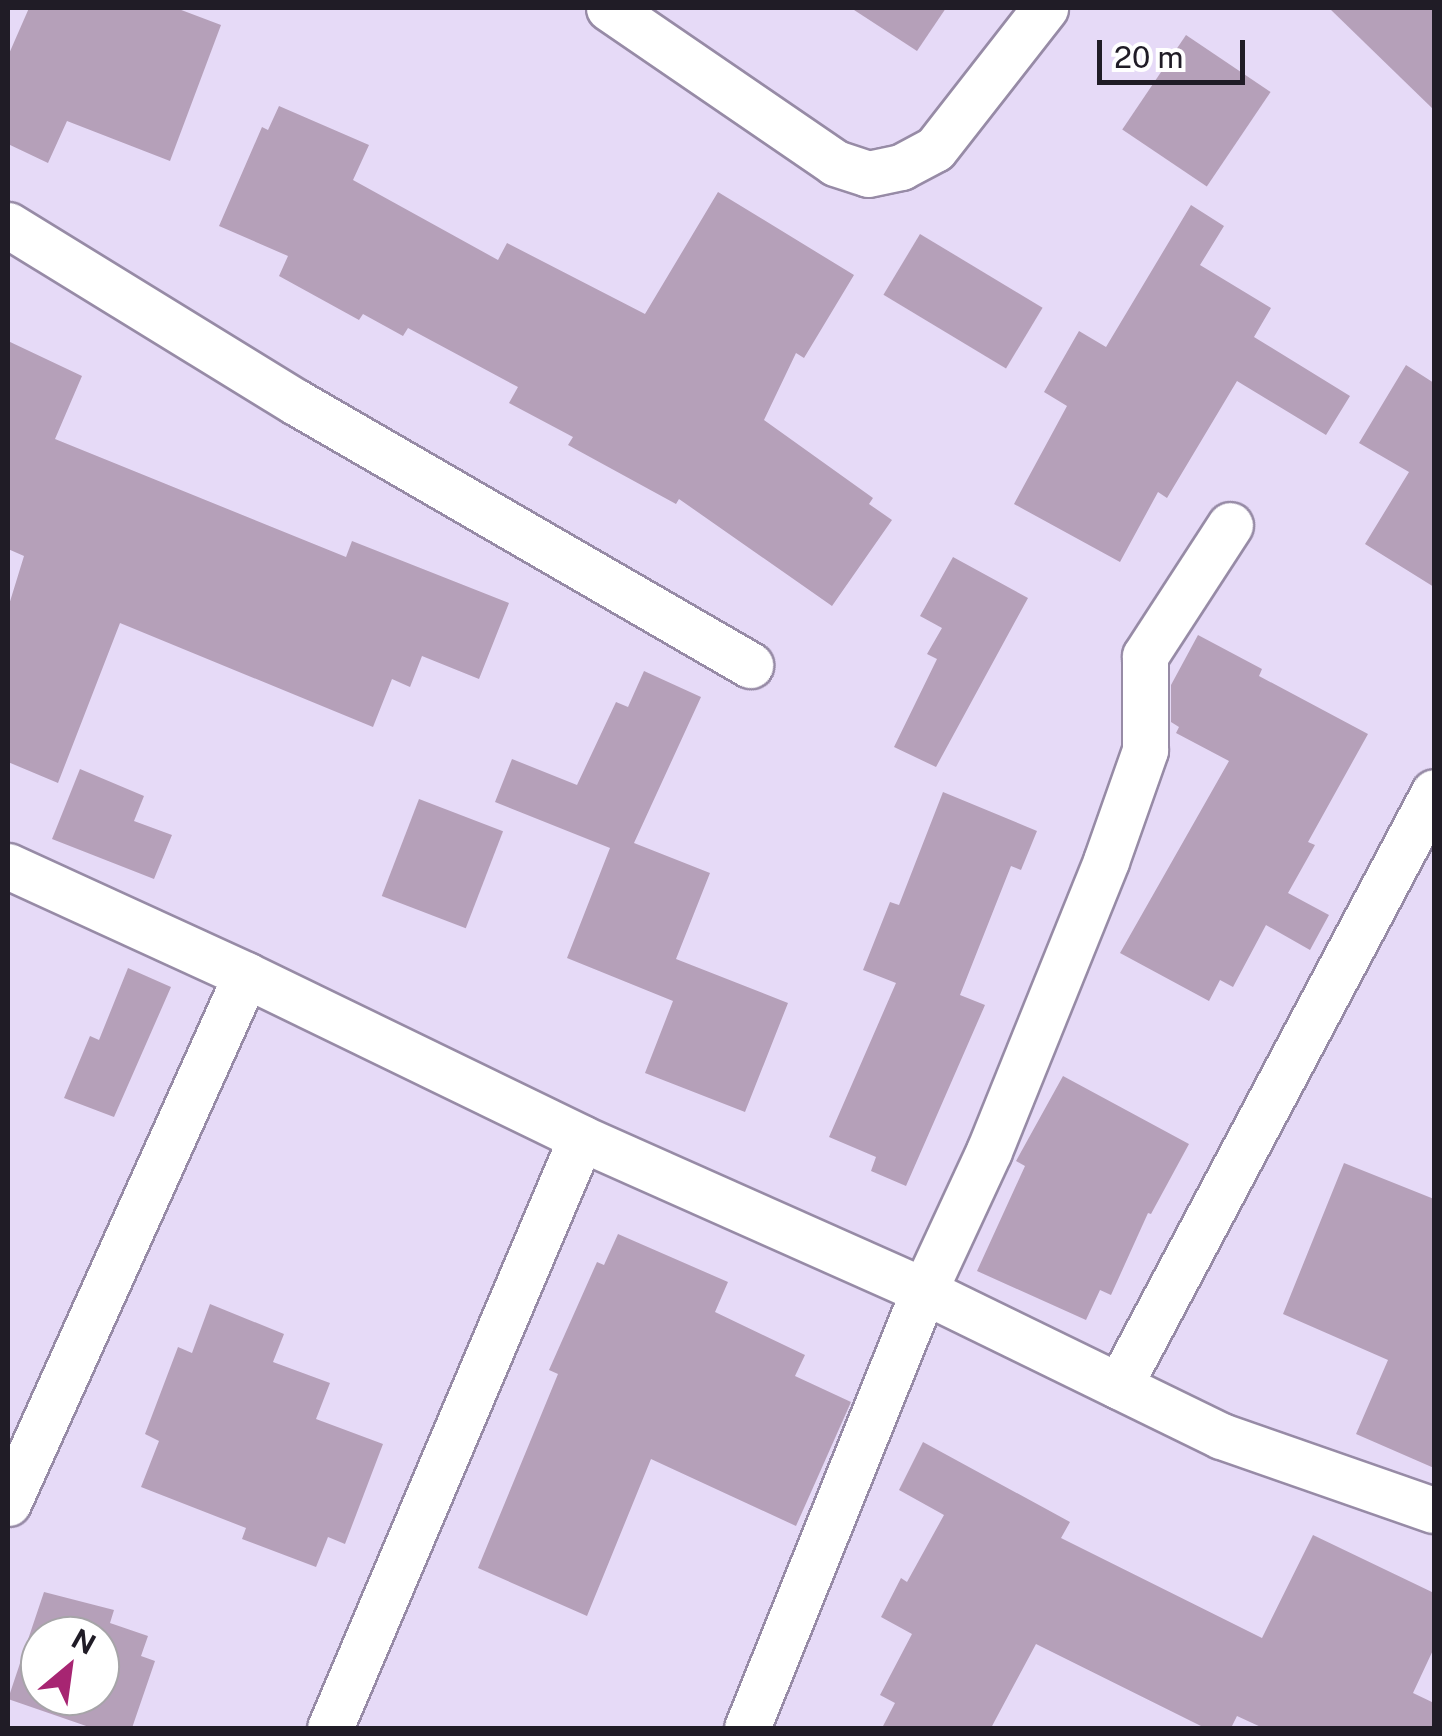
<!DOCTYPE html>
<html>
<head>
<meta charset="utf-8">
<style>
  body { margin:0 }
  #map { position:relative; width:1442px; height:1736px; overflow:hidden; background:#e6daf7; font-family:"Public Sans",sans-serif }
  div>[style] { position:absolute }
  .building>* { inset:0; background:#b5a0b9; transform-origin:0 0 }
  .roads { filter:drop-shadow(2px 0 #978ba6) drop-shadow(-2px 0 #978ba6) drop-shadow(0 2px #978ba6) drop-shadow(0 -2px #978ba6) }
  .minor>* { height:45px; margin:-22.5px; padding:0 22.5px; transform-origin:22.5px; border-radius:22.5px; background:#fff }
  span { translate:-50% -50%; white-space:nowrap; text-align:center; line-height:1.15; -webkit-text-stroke:9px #fff; paint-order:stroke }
  .frame { position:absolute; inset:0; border:10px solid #201c26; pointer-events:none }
  .north { position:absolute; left:20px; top:1616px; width:100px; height:100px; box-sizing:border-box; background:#fff; border:2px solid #a6a4a8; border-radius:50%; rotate:29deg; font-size:28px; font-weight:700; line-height:40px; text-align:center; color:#201c26 }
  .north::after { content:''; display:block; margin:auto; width:35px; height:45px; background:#a72572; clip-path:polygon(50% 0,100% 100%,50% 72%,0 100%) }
  .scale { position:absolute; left:1097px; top:40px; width:148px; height:45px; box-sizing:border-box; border:5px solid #201c26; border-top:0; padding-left:12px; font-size:30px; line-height:35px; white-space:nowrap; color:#201c26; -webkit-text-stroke:8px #fff; paint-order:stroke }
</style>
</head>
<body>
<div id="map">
  <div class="building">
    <i style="clip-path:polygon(29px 8px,176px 8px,221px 25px,170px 161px,67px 121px,48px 163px,8px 144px,8px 56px)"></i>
    <i style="clip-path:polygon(851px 8px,946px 8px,917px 51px)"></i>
    <i style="clip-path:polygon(1329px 8px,1434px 8px,1434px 110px)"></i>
    <i style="left:1186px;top:35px;width:102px;height:114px;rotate:34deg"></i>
    <i style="clip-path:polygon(279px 106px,369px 145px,353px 180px,498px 260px,507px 243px,645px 314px,718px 192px,854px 275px,804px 358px,796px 353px,764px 420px,873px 498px,869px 504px,892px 520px,832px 606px,679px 499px,676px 504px,568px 445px,573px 437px,509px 403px,518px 387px,408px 328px,403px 336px,363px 314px,359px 320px,279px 276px,288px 256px,219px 226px,262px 127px,268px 130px)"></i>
    <i style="clip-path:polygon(1191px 205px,1224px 226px,1200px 265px,1271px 308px,1254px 337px,1350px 396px,1326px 435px,1237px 381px,1167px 498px,1158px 492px,1120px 562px,1014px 504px,1067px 406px,1044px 392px,1079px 331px,1106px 347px)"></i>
    <i style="left:920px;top:234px;width:143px;height:71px;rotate:31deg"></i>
    <i style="clip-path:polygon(8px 341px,82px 376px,55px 439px,346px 557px,352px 541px,509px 603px,479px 679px,422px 656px,410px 687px,392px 679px,373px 727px,120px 623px,58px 783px,8px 762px,8px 608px,24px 556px,8px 549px)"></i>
    <i style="clip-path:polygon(1406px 365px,1434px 383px,1434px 587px,1365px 544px,1409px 472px,1359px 443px)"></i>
    <i style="clip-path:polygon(953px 557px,1028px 598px,936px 767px,894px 747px,937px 659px,927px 654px,942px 628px,920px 616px)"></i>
    <i style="clip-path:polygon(1198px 635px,1262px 669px,1259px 676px,1368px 734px,1308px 842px,1315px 845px,1288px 893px,1329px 915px,1310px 950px,1266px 925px,1233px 987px,1220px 980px,1209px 1001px,1120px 953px,1229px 761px,1176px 733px,1179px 727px,1171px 722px,1171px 685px)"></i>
    <i style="clip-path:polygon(644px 671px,701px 697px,634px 843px,710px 873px,676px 959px,788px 1003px,745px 1112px,645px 1073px,673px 1001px,567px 958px,610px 848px,495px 802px,512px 759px,577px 785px,616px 702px,628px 707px)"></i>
    <i style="clip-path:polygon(80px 769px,144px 796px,134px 821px,172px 835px,154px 879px,52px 839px)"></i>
    <i style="clip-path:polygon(943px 792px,1037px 831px,1021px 870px,1011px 866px,960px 995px,985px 1005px,906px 1186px,871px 1171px,876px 1157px,829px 1137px,896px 983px,863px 970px,890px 902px,899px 905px)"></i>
    <i style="left:419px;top:799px;width:90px;height:104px;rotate:21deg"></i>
    <i style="clip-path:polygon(128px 968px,171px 987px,114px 1117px,64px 1098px,90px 1036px,99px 1040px)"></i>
    <i style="clip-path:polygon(1063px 1076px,1189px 1144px,1151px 1214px,1148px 1213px,1111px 1295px,1100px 1290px,1086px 1320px,977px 1271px,1025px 1166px,1016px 1161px)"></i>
    <i style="clip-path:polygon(1344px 1163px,1434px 1199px,1434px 1468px,1356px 1434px,1388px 1360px,1283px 1314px)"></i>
    <i style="clip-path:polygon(618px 1234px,728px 1282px,715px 1312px,805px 1355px,795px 1376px,851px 1402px,796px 1526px,651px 1459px,587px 1616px,478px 1568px,558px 1374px,549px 1370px,597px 1262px,604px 1265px)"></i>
    <i style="clip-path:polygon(210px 1304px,284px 1334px,273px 1362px,330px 1383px,316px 1419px,383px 1444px,345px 1544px,328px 1537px,316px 1567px,242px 1539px,246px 1528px,141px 1487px,159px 1441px,145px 1434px,178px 1347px,192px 1353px)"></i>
    <i style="clip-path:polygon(923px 1442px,1070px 1522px,1061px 1538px,1262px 1638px,1313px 1535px,1434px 1593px,1434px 1648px,1413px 1693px,1434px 1703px,1434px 1728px,1263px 1728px,1237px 1716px,1231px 1728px,1205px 1728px,1036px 1644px,991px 1728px,882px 1728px,895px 1703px,880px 1695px,912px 1634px,881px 1617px,901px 1578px,907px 1582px,944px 1515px,899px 1490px)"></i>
    <i style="clip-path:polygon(evenodd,44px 1592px,114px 1610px,110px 1623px,148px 1636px,141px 1656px,155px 1661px,132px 1728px,92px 1728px,8px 1699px,44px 1592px,40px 1636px,100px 1636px,100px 1696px,40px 1696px,40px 1636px)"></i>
  </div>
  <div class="roads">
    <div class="minor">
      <i style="left:609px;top:8px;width:274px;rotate:34.4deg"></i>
      <i style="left:835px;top:163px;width:35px;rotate:18deg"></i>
      <i style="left:868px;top:174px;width:34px;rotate:-12deg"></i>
      <i style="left:901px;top:167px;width:38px;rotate:-28deg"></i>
      <i style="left:935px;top:149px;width:179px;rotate:-52deg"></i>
      <i style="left:8px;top:225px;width:338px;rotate:31.6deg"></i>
      <i style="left:296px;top:402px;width:525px;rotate:30.08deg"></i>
      <i style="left:8px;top:866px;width:262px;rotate:24.6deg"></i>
      <i style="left:246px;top:975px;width:373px;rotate:25.9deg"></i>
      <i style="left:581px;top:1138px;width:376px;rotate:24deg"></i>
      <i style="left:924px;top:1291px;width:331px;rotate:26deg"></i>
      <i style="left:1221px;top:1436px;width:225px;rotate:19.2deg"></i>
      <i style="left:1119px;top:1386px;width:672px;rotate:-62.06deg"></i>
      <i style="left:8px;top:1503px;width:579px;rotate:-65.74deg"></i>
      <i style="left:330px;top:1728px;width:641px;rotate:-66.95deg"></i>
      <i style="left:747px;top:1728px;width:471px;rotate:-68deg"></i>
      <i style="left:924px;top:1291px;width:154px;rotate:-65.1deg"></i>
      <i style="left:989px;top:1151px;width:313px;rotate:-68deg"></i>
      <i style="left:1106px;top:861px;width:118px;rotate:-70.6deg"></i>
      <i style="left:1145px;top:750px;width:94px;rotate:-90deg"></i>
      <i style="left:1145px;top:656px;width:156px;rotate:-57deg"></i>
    </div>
  </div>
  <div class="frame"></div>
  <div class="north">N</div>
  <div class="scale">20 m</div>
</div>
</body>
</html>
